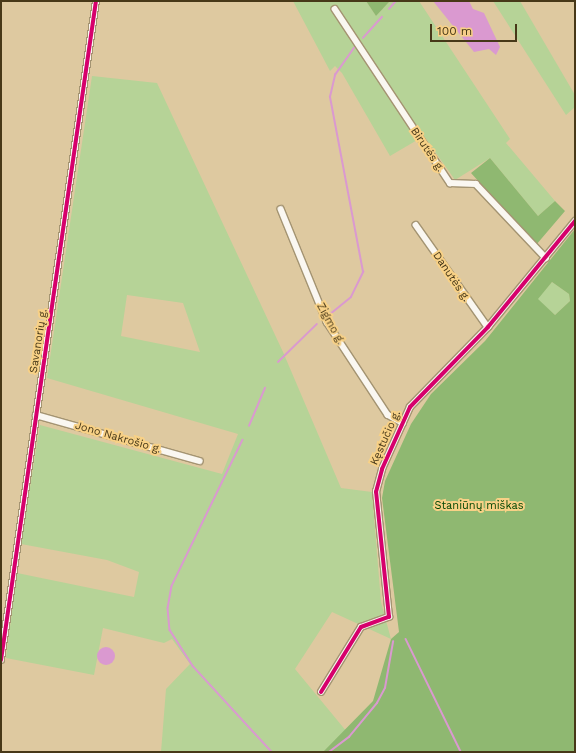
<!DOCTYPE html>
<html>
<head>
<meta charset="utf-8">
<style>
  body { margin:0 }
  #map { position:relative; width:576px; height:753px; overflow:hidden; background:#dec9a0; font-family:"Work Sans",sans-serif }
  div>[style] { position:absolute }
  .green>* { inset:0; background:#b6d397 }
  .forest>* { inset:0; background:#8fb871 }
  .water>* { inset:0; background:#da99d0 }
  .round { border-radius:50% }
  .stream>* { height:1.5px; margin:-0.75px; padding:0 0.75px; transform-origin:0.75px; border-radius:0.75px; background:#da99d0 }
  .roads { filter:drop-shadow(1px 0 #a49472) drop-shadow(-1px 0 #a49472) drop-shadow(0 1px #a49472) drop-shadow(0 -1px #a49472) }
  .street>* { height:5.5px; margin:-2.75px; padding:0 2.75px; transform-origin:2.75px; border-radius:2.75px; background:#faf7f1 }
  .cycleway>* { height:4px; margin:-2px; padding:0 2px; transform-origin:2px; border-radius:2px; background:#d6006c }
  span { translate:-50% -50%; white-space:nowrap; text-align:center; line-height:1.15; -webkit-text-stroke:4px #f8d186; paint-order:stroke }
  .street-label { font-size:11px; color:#473818 }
  .park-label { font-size:11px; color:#024704 }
  .frame { position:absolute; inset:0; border:2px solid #473818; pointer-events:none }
  .scale { position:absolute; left:430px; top:24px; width:87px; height:18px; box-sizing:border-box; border:2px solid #473818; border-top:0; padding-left:5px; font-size:12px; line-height:14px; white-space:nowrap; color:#473818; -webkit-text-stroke:3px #f8d186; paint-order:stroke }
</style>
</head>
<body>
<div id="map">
  <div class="green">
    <i style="clip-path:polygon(293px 1px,366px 1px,376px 16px,390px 1px,419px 1px,510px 139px,506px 143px,555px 201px,538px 216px,490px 158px,455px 180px,424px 136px,390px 156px,342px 73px,335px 66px,330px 71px)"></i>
    <i style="clip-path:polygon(493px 1px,520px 1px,575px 95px,575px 107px,566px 115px)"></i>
    <i style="clip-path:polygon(evenodd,92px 76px,157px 83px,283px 352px,341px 488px,372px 492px,381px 602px,391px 639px,332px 612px,295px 669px,347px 732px,323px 752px,161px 752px,166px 689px,190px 664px,172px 639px,164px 643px,103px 628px,94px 675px,6px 658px,17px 573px,134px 597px,139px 572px,107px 560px,21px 544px,40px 425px,222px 474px,238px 434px,47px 378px,92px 76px,127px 295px,183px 303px,200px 352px,121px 336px,127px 295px)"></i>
    <i style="clip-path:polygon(552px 282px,569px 294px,570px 301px,555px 315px,537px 299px)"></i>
  </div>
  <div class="forest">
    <i style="clip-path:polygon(366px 1px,390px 1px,376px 16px)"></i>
    <i style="clip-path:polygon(490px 158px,538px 216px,555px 201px,565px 211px,536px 245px,471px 173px)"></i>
    <i style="clip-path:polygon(evenodd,575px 229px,575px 752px,323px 752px,373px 701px,391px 639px,399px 632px,382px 498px,385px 481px,411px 424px,431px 394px,485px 341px,575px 229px,552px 282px,569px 294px,570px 301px,555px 315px,538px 299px,552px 282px)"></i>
  </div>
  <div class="water">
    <i style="clip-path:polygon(433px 1px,469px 1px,473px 9px,484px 13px,500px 47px,496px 55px,489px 49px,474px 52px)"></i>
    <i class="round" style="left:97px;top:647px;width:18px;height:18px"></i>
  </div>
  <div class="stream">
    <i style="left:389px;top:9px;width:11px;rotate:-49deg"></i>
    <i style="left:363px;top:38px;width:28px;rotate:-48deg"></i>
    <i style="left:329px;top:315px;width:28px;rotate:-39deg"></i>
    <i style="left:351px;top:297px;width:28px;rotate:-64deg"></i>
    <i style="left:363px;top:272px;width:178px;rotate:-100.7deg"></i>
    <i style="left:330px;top:97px;width:23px;rotate:-77deg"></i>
    <i style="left:335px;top:75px;width:33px;rotate:-55deg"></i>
    <i style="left:278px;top:362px;width:54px;rotate:-44.3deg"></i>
    <i style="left:249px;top:426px;width:41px;rotate:-67.2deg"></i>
    <i style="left:243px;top:440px;width:162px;rotate:115.9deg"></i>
    <i style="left:172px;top:586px;width:22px;rotate:100deg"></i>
    <i style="left:168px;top:608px;width:22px;rotate:85deg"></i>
    <i style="left:170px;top:630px;width:43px;rotate:57.4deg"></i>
    <i style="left:193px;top:666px;width:117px;rotate:47.4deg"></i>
    <i style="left:406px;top:639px;width:126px;rotate:64deg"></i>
    <i style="left:329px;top:752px;width:25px;rotate:-37deg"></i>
    <i style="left:349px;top:737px;width:44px;rotate:-50.5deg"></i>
    <i style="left:377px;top:703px;width:17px;rotate:-62deg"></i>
    <i style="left:385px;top:688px;width:47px;rotate:-80.1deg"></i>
  </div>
  <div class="roads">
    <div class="street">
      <i style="left:335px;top:9px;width:209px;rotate:56.5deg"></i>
      <i style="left:450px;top:183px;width:26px;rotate:2deg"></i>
      <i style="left:476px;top:184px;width:102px;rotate:46.6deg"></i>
      <i style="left:281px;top:209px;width:122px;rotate:67.8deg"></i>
      <i style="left:327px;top:322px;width:111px;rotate:56.7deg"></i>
      <i style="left:388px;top:415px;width:17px;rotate:28deg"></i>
      <i style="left:416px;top:225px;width:125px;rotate:54.8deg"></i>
      <i style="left:36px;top:415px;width:170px;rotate:15.7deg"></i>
      <i style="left:1px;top:660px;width:666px;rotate:-81.8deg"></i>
      <i style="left:321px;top:692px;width:76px;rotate:-58.4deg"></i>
      <i style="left:361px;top:627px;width:30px;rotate:-20deg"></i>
      <i style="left:389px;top:617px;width:126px;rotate:-95.9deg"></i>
      <i style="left:376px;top:492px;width:24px;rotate:-75deg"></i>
      <i style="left:382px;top:469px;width:68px;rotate:-65.7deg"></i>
      <i style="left:410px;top:407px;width:112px;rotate:-45.7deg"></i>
      <i style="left:488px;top:327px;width:137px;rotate:-50.6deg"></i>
    </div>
  </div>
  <div class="cycleway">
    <i style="left:1px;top:660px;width:666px;rotate:-81.8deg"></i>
    <i style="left:321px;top:692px;width:76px;rotate:-58.4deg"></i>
    <i style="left:361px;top:627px;width:30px;rotate:-20deg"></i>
    <i style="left:389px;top:617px;width:126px;rotate:-95.9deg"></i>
    <i style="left:376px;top:492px;width:24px;rotate:-75deg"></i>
    <i style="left:382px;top:469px;width:68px;rotate:-65.7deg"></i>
    <i style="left:410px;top:407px;width:112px;rotate:-45.7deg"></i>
    <i style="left:488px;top:327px;width:137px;rotate:-50.6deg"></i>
  </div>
  <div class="street-label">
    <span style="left:427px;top:150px;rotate:56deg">Birutės g.</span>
    <span style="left:451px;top:277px;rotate:56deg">Danutės g.</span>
    <span style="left:330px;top:324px;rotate:61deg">Zigmo g.</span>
    <span style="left:39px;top:341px;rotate:-81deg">Savanorių g.</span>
    <span style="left:118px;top:438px;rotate:16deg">Jono Nakrošio g.</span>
    <span style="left:386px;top:438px;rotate:-66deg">Kęstučio g.</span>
  </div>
  <div class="park-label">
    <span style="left:479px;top:506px">Staniūnų miškas</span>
  </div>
  <div class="frame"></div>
  <div class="scale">100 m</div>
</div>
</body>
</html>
